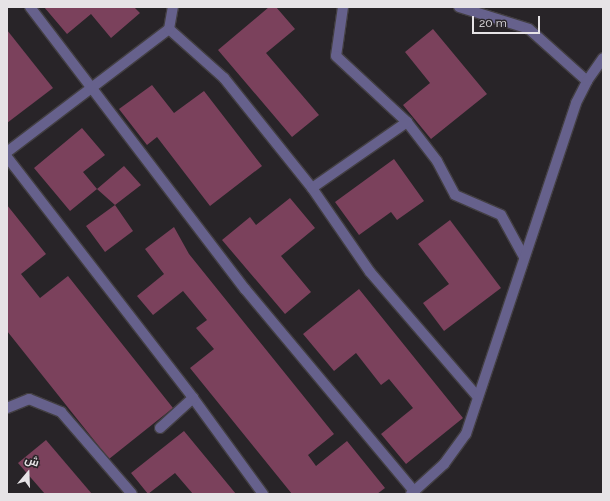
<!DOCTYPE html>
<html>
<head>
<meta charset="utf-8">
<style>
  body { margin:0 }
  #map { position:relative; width:610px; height:501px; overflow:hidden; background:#282428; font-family:Raleway,Cairo,sans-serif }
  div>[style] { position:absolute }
  .building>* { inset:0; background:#7b415c }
  .roads { filter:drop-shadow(1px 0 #433f43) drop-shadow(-1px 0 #433f43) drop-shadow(0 1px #433f43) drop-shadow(0 -1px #433f43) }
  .minor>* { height:10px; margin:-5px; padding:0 5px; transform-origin:5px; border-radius:5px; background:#66618c }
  span { translate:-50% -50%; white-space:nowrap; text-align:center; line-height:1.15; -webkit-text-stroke:4px #282428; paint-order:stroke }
  .frame { position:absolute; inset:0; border:8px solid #e6e3e6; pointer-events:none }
  .north { position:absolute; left:8px; top:453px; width:40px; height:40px; -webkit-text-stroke:3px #282428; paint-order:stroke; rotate:19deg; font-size:11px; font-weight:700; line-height:16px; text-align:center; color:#e6e3e6 }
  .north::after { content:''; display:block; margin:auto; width:14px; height:18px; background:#e6e3e6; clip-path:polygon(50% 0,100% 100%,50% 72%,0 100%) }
  .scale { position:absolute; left:472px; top:16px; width:68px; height:18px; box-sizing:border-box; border:2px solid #e6e3e6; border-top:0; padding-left:5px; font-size:12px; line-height:14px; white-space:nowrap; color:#e6e3e6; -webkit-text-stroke:3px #282428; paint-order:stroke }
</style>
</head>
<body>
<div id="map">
  <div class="building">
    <i style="clip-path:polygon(44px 7px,134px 7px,140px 13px,111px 38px,91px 14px,67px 34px)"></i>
    <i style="clip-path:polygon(269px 7px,276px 7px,295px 29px,266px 53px,319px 115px,292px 137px,218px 50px)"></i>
    <i style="clip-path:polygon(433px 29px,487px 94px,431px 139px,403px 105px,430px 83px,405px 52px)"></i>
    <i style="clip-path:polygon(7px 30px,53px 88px,7px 123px)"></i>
    <i style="clip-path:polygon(152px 85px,174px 113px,204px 91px,262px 166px,210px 206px,157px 137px,147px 145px,119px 109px)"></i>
    <i style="clip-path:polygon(82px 128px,105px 155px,83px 172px,97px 189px,70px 211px,34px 168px)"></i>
    <i style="clip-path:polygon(394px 159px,424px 201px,397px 220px,391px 212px,359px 235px,335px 202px)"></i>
    <i style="clip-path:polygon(124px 166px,141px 185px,115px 205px,133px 231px,105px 252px,86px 226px,115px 205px,97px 189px)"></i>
    <i style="clip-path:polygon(290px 198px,315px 228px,281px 256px,311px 292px,285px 314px,222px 240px,250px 217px,256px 225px)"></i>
    <i style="clip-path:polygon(7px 205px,46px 254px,21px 274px,40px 298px,68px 276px,173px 408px,109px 459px,7px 331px)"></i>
    <i style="clip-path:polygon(450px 220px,501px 288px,444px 331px,423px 303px,449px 284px,418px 244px)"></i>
    <i style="clip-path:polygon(174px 227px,189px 254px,334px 434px,308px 455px,316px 466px,347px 441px,385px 488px,377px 494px,292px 494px,190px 368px,214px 349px,196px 328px,207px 320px,183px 291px,153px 315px,137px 296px,164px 274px,145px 249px)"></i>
    <i style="clip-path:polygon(359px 289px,463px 418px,406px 464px,381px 434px,413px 408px,389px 379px,381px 385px,356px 353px,334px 371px,303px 334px)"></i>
    <i style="clip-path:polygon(184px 431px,236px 494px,193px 494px,175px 473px,148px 494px,131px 473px)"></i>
    <i style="clip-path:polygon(46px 440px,92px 494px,45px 494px,18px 463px)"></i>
  </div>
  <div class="roads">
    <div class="minor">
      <i style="left:30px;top:7px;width:355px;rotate:52.7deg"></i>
      <i style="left:245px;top:289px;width:265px;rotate:50.1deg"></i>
      <i style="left:343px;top:7px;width:49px;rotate:98.1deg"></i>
      <i style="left:336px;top:56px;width:97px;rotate:42.9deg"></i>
      <i style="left:407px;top:122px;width:49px;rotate:52.4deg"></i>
      <i style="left:437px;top:161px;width:38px;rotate:62deg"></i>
      <i style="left:455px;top:195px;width:50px;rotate:23.5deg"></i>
      <i style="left:501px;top:215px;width:48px;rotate:61.3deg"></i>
      <i style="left:459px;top:7px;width:73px;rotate:17.4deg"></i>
      <i style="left:529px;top:29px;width:78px;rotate:41.9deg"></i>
      <i style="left:169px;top:29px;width:74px;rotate:41.7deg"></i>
      <i style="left:224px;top:78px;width:141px;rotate:51.3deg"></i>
      <i style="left:312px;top:188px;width:102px;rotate:55.4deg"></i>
      <i style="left:370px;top:272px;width:165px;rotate:49.2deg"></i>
      <i style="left:7px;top:152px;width:203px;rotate:-37.2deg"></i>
      <i style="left:169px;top:29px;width:22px;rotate:-80deg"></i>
      <i style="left:7px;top:157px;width:304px;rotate:52.3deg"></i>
      <i style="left:193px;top:398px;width:119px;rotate:53.9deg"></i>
      <i style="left:312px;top:188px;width:116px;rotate:-34.8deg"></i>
      <i style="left:7px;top:408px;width:24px;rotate:-22deg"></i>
      <i style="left:29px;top:399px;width:35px;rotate:22deg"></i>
      <i style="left:61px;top:412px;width:108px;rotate:49.1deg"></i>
      <i style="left:160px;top:428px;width:45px;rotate:-42.3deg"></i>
      <i style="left:411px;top:494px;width:45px;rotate:-42.3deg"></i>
      <i style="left:444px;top:464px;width:37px;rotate:-54deg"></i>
      <i style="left:466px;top:434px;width:349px;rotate:-71.6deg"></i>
      <i style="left:576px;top:103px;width:25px;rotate:-63deg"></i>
      <i style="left:587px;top:81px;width:28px;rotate:-55deg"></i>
    </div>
  </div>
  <div class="frame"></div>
  <div class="north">ش</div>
  <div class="scale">20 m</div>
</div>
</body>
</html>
